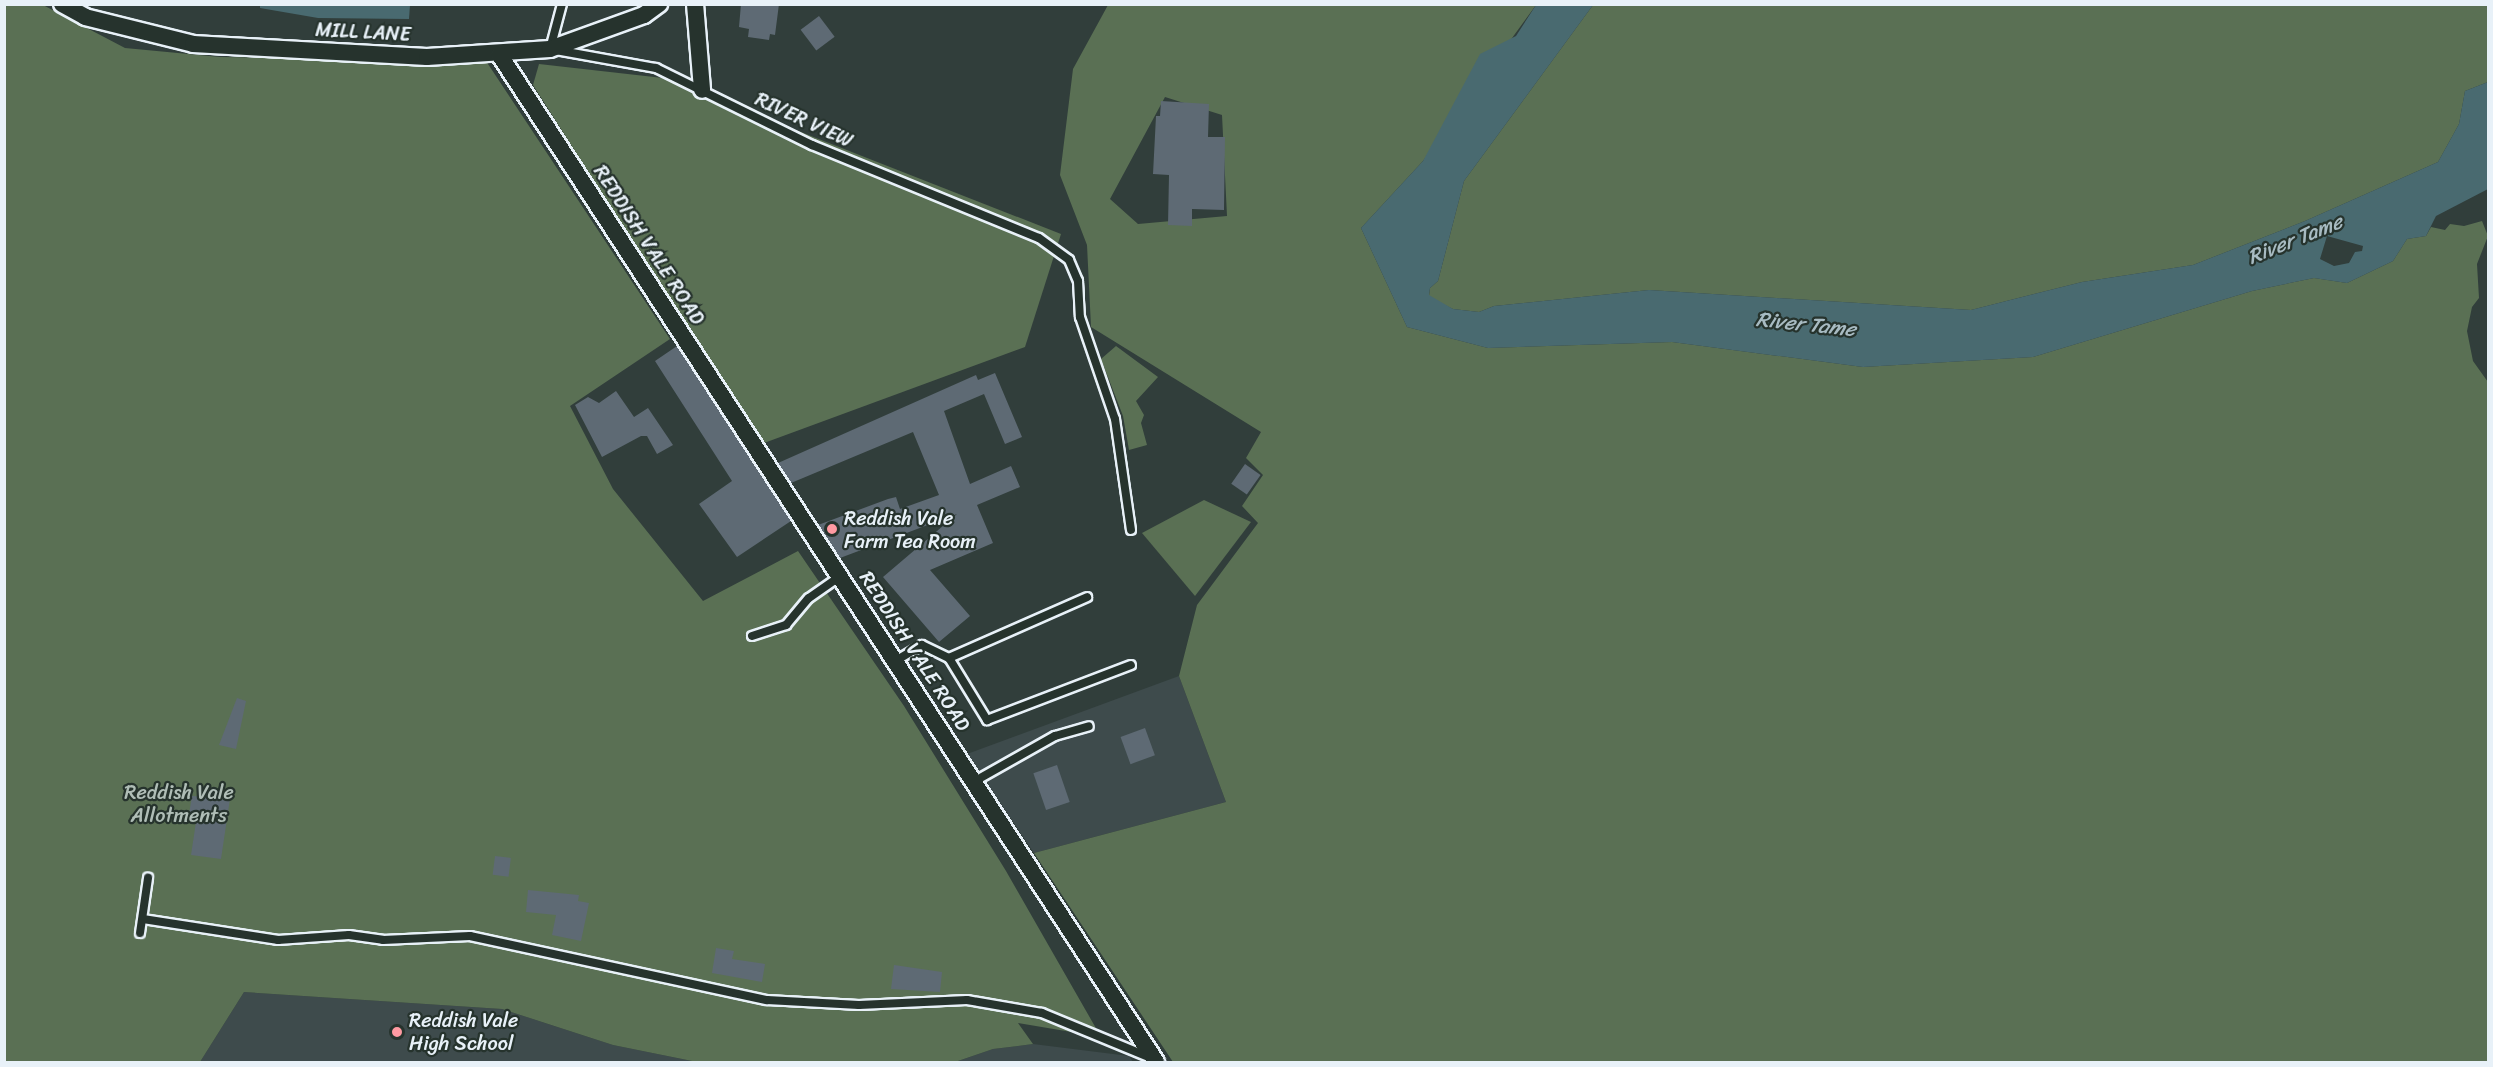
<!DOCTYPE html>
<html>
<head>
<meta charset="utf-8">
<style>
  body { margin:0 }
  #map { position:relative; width:2493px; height:1067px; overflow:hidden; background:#313e3b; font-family:Sriracha,sans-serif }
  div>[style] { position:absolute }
  .built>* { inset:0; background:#3e4b4c }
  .green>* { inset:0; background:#5a7054 }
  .water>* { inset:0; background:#496a70 }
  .building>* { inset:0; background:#5e6a74; transform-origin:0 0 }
  .roads { filter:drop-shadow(2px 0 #e8f1f8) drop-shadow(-2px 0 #e8f1f8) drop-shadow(0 2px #e8f1f8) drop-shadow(0 -2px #e8f1f8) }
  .lane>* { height:8px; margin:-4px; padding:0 4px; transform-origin:4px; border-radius:4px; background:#26332d }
  .street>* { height:16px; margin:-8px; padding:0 8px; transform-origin:8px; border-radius:8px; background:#26332d }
  .dots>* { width:16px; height:16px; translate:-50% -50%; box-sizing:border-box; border:3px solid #26332d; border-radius:50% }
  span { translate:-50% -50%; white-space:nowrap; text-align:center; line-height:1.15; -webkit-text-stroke:4.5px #26332d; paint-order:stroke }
  .street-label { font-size:20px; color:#e8f1f8 }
  .poi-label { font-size:20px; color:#e8f1f8 }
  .left { translate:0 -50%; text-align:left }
  .park-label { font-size:20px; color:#afbdb6 }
  .water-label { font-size:21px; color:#a8bbc2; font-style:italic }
  .frame { position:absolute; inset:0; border:6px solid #e8f1f8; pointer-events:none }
</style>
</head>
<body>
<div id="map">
  <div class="built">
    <i style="clip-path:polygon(1179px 676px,1226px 802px,1034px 853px,967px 754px)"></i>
    <i style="clip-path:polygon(244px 992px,502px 1009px,613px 1045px,697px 1062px,200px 1062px)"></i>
    <i style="clip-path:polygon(1033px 1044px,1129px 1056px,1133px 1062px,955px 1062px,993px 1049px)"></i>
  </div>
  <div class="green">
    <i style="clip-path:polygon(5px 5px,43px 5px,125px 48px,220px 57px,486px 61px,670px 339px,570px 406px,613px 489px,703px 601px,798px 551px,904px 706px,1006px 871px,1101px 1037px,1018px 1023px,1033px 1044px,993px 1049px,955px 1062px,697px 1062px,613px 1045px,502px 1009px,244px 992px,200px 1062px,5px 1062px)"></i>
    <i style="clip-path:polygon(evenodd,1108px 5px,1536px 5px,1423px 161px,1361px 228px,1407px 327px,1488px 348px,1672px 342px,1863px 367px,2033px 357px,2252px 291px,2314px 278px,2347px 283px,2393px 261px,2407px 239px,2426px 236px,2431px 227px,2445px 230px,2450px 224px,2464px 226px,2482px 221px,2488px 236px,2477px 264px,2479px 298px,2472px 307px,2467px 331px,2473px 361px,2488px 382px,2488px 1062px,1173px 1062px,1034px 853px,1226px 802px,1179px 676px,1197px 605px,1258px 523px,1242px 506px,1263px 475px,1246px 458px,1261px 432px,1091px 327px,1087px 245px,1060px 175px,1073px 69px,1108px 5px,1165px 97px,1222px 115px,1227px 216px,1138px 224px,1110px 199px,1165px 97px)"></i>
    <i style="clip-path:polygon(1593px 5px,2488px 5px,2488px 82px,2465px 91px,2459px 124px,2438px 162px,2305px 221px,2193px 265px,2082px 282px,1971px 310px,1649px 290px,1494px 306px,1479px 312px,1453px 309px,1438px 302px,1429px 296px,1430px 288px,1438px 281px,1464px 181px)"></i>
    <i style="clip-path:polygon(539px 64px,663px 78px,1061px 234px,1025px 347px,761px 444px,533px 85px)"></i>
    <i style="clip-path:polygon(1116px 346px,1158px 377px,1136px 401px,1144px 415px,1141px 423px,1147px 445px,1129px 450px,1123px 416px,1101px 359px)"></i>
    <i style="clip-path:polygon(1204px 500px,1251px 522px,1195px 596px,1142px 533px)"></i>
  </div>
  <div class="water">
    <i style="clip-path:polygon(260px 5px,410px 5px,409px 19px,318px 18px,260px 8px)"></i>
    <i style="clip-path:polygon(evenodd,1536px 5px,1593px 5px,1464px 181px,1438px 281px,1430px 288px,1429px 295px,1453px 309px,1479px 312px,1494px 306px,1649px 290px,1971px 310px,2082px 282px,2193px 265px,2305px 221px,2438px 162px,2459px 124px,2465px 91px,2488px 82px,2488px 189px,2436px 216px,2426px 236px,2407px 239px,2393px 261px,2347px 283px,2314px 278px,2252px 291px,2033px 357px,1863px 367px,1672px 342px,1488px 348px,1407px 327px,1361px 228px,1423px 161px,1480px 54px,1516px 36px,1536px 5px,2327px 236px,2363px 246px,2362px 251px,2355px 252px,2349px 263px,2334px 266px,2320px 259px,2327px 236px)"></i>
  </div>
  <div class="building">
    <i style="clip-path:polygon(741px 4px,779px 4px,775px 35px,770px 34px,769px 40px,748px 37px,749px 29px,739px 27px)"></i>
    <i style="left:819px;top:16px;width:26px;height:23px;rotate:53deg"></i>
    <i style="clip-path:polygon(1161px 101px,1209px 104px,1208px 137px,1225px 137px,1224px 210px,1192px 209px,1192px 226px,1168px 225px,1169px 175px,1153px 174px,1156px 116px,1160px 116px)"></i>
    <i style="clip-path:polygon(677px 346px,791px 521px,737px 557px,699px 504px,732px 481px,655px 361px)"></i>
    <i style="clip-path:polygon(995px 373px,1022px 437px,1005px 444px,984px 394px,944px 411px,970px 484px,1011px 466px,1020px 487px,977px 505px,993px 543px,930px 570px,970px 616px,939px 642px,883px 577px,957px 514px,840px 558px,818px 525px,888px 499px,896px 497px,900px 509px,939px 495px,913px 432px,791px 483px,778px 463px,976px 375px,978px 380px)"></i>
    <i style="clip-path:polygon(616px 391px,634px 417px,648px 408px,673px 445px,657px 454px,647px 436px,641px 436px,602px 457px,575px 405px,588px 397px,599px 403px)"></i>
    <i style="left:1245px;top:464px;width:19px;height:24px;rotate:35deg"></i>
    <i style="clip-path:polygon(237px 698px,246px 701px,236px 749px,219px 745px)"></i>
    <i style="left:1145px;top:728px;width:29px;height:26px;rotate:70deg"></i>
    <i style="left:1057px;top:765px;width:39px;height:25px;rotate:71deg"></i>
    <i style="clip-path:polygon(192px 796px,230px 799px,221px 859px,191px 855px,196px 822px,188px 820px)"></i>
    <i style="left:495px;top:856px;width:16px;height:19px;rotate:7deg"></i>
    <i style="clip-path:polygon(528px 890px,579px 895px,578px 901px,589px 903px,581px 941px,552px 935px,556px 915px,526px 912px)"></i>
    <i style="clip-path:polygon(716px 948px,734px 951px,732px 959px,765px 964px,762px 982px,712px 973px)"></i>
    <i style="clip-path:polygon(894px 965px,942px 972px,940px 992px,891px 989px)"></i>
  </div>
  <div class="roads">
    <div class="lane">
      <i style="left:562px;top:4px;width:47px;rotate:104.9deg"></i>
      <i style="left:550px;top:49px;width:108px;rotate:10.2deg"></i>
      <i style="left:656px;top:68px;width:174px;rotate:26.3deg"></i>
      <i style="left:812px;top:145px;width:245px;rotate:22.3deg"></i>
      <i style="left:1039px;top:238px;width:37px;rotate:36deg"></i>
      <i style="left:1069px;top:260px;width:23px;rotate:67deg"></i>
      <i style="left:1078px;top:281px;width:36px;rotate:87deg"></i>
      <i style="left:1080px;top:317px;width:108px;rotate:71.1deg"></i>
      <i style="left:1115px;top:419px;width:112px;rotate:81.8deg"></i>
      <i style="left:752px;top:636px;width:36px;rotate:-18deg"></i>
      <i style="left:786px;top:625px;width:35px;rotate:-50deg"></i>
      <i style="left:809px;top:598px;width:38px;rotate:-35deg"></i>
      <i style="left:949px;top:658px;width:73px;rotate:58.5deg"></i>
      <i style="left:987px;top:720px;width:154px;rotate:-20.9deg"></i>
      <i style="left:897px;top:660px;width:29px;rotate:-31deg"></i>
      <i style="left:922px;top:645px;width:30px;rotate:26deg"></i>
      <i style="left:949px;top:658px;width:151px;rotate:-23.8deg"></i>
      <i style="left:975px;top:781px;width:92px;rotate:-29.4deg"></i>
      <i style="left:1055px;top:736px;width:35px;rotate:-16deg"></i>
      <i style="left:143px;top:919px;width:137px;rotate:8.8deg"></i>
      <i style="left:278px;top:940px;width:71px;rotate:-4deg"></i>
      <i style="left:349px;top:935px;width:34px;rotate:8deg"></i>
      <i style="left:383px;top:940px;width:87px;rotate:-2.6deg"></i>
      <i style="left:470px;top:936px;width:304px;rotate:12.2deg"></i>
      <i style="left:767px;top:1000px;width:92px;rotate:3.1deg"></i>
      <i style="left:859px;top:1005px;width:108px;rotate:-2.7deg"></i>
      <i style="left:967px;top:1000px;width:76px;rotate:9.8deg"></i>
      <i style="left:1042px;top:1013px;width:116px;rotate:22.4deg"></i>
      <i style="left:140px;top:933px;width:56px;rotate:-81.7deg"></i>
    </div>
    <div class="street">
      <i style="left:62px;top:4px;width:26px;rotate:29deg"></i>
      <i style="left:85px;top:17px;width:111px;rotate:14deg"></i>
      <i style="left:193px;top:44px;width:234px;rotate:3.2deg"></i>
      <i style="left:427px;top:57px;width:123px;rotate:-3.7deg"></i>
      <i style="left:550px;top:49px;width:100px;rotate:-19.9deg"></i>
      <i style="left:644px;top:15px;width:19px;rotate:-36deg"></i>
      <i style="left:695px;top:4px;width:86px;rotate:85.3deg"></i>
      <i style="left:499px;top:54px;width:1203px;rotate:56.9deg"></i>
    </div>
  </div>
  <div class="dots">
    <i style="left:832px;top:529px;background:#ff9aa2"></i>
    <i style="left:397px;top:1032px;background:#ff9aa2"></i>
  </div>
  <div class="street-label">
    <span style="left:363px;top:32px;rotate:3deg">MILL LANE</span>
    <span style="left:804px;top:120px;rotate:25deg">RIVER VIEW</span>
    <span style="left:649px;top:245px;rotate:57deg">REDDISH VALE ROAD</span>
    <span style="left:915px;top:651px;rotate:57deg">REDDISH VALE ROAD</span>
  </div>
  <div class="poi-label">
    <span class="left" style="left:844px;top:530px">Reddish Vale<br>Farm Tea Room</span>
    <span class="left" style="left:409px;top:1032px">Reddish Vale<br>High School</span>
  </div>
  <div class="park-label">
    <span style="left:179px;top:804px">Reddish Vale<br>Allotments</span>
  </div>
  <div class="water-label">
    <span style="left:2295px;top:239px;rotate:-22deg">River Tame</span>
    <span style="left:1806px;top:324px;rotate:6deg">River Tame</span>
  </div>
  <div class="frame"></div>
</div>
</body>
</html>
